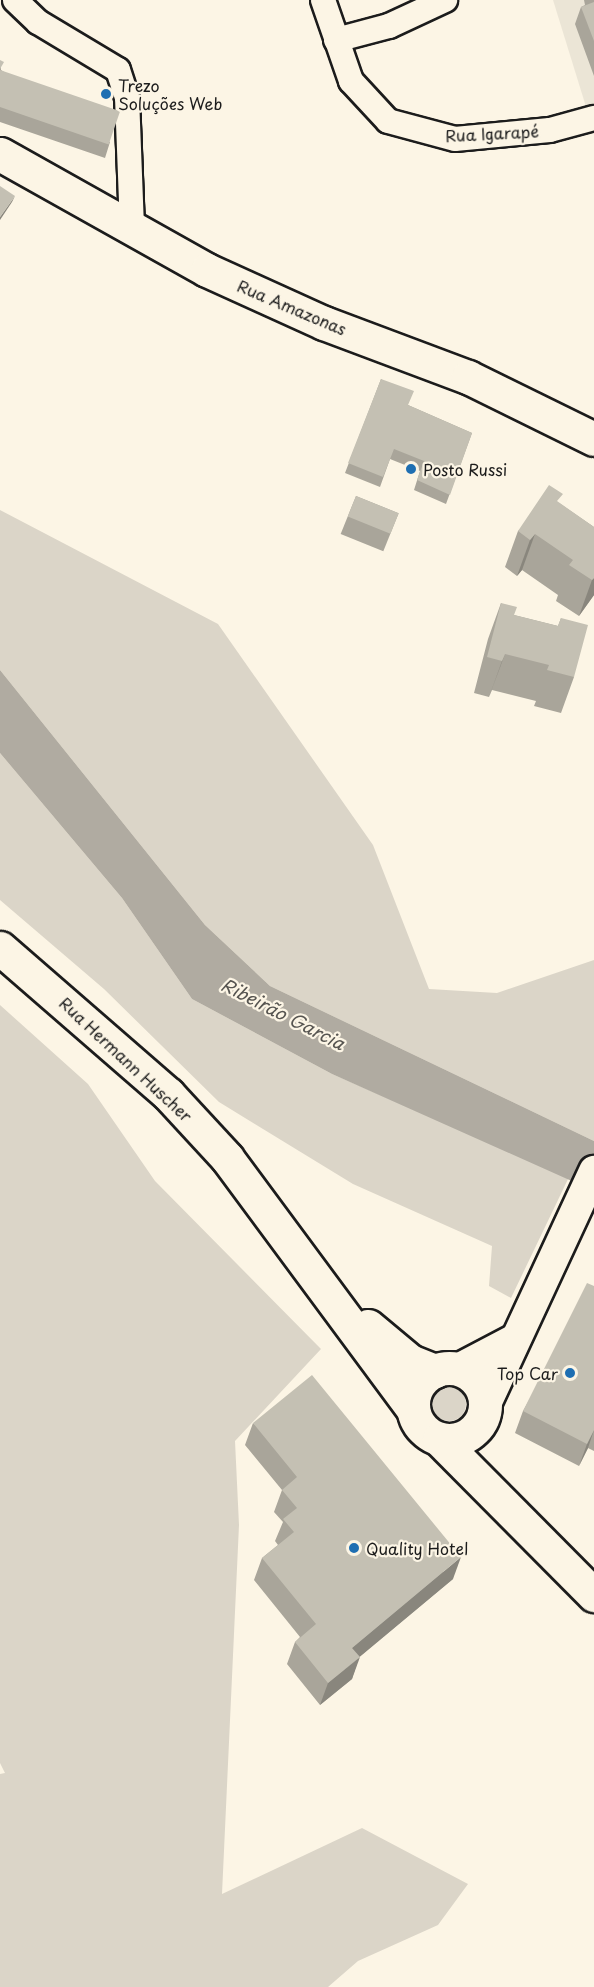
<!DOCTYPE html>
<html>
<head>
<meta charset="utf-8">
<style>
  body { margin:0 }
  #map { position:relative; width:594px; height:1987px; overflow:hidden; background:#fcf5e5; font-family:"Playpen Sans",sans-serif }
  div>[style] { position:absolute }
  .built>* { inset:0; background:#ebe5d6 }
  .green>* { inset:0; background:#dbd5c8 }
  .round { border-radius:50% }
  .water>* { inset:0; background:#b0aba1 }
  .roads { filter:drop-shadow(2px 0 #1c1c1c) drop-shadow(-2px 0 #1c1c1c) drop-shadow(0 2px #1c1c1c) drop-shadow(0 -2px #1c1c1c) }
  .minor>* { height:24px; margin:-12px; padding:0 12px; transform-origin:12px; border-radius:12px; background:#fcf5e5 }
  .tertiary>* { height:30px; margin:-15px; padding:0 15px; transform-origin:15px; border-radius:15px; background:#fcf5e5 }
  .secondary>* { height:33px; margin:-16.5px; padding:0 16.5px; transform-origin:16.5px; border-radius:16.5px; background:#fcf5e5 }
  .secondary>.ring { margin:-16.5px; padding:0; box-sizing:content-box; background:none; border:33px solid #fcf5e5; border-radius:50% }
  .wall>* { inset:0; background:#a9a59a; transform-origin:0 0 }
  .shaded-wall>* { inset:0; background:#89867d }
  .building>* { inset:0; background:#c4c0b3; transform-origin:0 0 }
  .dots>* { width:16px; height:16px; translate:-50% -50%; box-sizing:border-box; border:3px solid #fcf5e5; border-radius:50% }
  span { translate:-50% -50%; white-space:nowrap; text-align:center; line-height:1.15; -webkit-text-stroke:4.5px #fcf5e5; paint-order:stroke }
  .poi-label { font-size:16px; color:#1c1c1c }
  .left { translate:0 -50%; text-align:left }
  .right { translate:-100% -50%; text-align:right }
  .street-label { font-size:16px; color:#1c1c1c }
  .water-label { font-size:18px; color:#575551; font-style:italic }
</style>
</head>
<body>
<div id="map">
  <div class="built">
    <i style="clip-path:polygon(553px 0,594px 0,594px 108px,587px 110px)"></i>
  </div>
  <div class="green">
    <i style="clip-path:polygon(0 510px,218px 624px,373px 845px,429px 989px,497px 993px,594px 960px,594px 1141px,270px 986px,205px 925px,0 670px)"></i>
    <i style="clip-path:polygon(0 753px,122px 898px,192px 999px,332px 1074px,569px 1177px,511px 1298px,489px 1286px,492px 1246px,353px 1184px,219px 1102px,104px 989px,0 900px)"></i>
    <i style="clip-path:polygon(0 1005px,88px 1084px,155px 1181px,321px 1349px,235px 1441px,239px 1525px,222px 1894px,362px 1828px,468px 1884px,438px 1925px,358px 1961px,328px 1987px,0 1987px,0 1774px,5px 1773px,0 1763px)"></i>
    <i class="round" style="left:432px;top:1387px;width:34px;height:34px"></i>
  </div>
  <div class="water">
    <i style="clip-path:polygon(0 670px,205px 925px,270px 986px,594px 1141px,594px 1191px,332px 1074px,192px 999px,122px 898px,0 753px)"></i>
  </div>
  <div class="roads">
    <div class="minor">
      <i style="left:15px;top:0;width:32px;rotate:44deg"></i>
      <i style="left:38px;top:22px;width:93px;rotate:31deg"></i>
      <i style="left:118px;top:70px;width:28px;rotate:72deg"></i>
      <i style="left:127px;top:97px;width:128px;rotate:87.8deg"></i>
      <i style="left:323px;top:0;width:86px;rotate:70.9deg"></i>
      <i style="left:351px;top:81px;width:54px;rotate:47.2deg"></i>
      <i style="left:388px;top:121px;width:69px;rotate:15deg"></i>
      <i style="left:455px;top:139px;width:95px;rotate:-5.4deg"></i>
      <i style="left:550px;top:130px;width:46px;rotate:-15.3deg"></i>
      <i style="left:336px;top:40px;width:55px;rotate:-14.8deg"></i>
      <i style="left:389px;top:26px;width:62px;rotate:-24.9deg"></i>
    </div>
    <div class="tertiary">
      <i style="left:458px;top:1369px;width:64px;rotate:-27.8deg"></i>
      <i style="left:486px;top:1404px;width:257px;rotate:-65.1deg"></i>
    </div>
    <div class="secondary">
      <i style="left:0;top:154px;width:237px;rotate:29.3deg"></i>
      <i style="left:207px;top:270px;width:128px;rotate:24.4deg"></i>
      <i style="left:324px;top:323px;width:154px;rotate:20.6deg"></i>
      <i style="left:468px;top:377px;width:140px;rotate:26.2deg"></i>
      <i style="left:0;top:948px;width:223px;rotate:41deg"></i>
      <i style="left:168px;top:1094px;width:87px;rotate:47.3deg"></i>
      <i style="left:227px;top:1158px;width:312px;rotate:53.5deg"></i>
      <i style="left:368px;top:1326px;width:55px;rotate:39.8deg"></i>
      <i style="left:410px;top:1361px;width:27px;rotate:22deg"></i>
      <i class="ring" style="left:413px;top:1368px;width:39px;height:39px"></i>
      <i style="left:439px;top:1439px;width:220px;rotate:45.2deg"></i>
    </div>
  </div>
  <div class="wall">
    <i style="clip-path:polygon(584px 0,594px 0,594px 76px,575px 24px,581px 7px,585px 5px)"></i>
    <i style="clip-path:polygon(0 60px,1px 70px,110px 142px,105px 158px,0 122px)"></i>
    <i style="clip-path:polygon(381px 379px,408px 405px,472px 433px,446px 504px,414px 490px,420px 471px,390px 459px,380px 487px,345px 473px)"></i>
    <i style="left:356px;top:496px;width:46px;height:41px;rotate:22deg"></i>
    <i style="clip-path:polygon(559px 503px,594px 527px,594px 595px,579px 616px,556px 601px,558px 595px,522px 570px,517px 576px,505px 567px,518px 531px)"></i>
    <i style="clip-path:polygon(501px 603px,514px 615px,558px 626px,561px 618px,574px 677px,561px 713px,534px 706px,536px 701px,492px 690px,489px 697px,474px 693px,488px 639px)"></i>
    <i style="clip-path:polygon(594px 1286px,594px 1451px,588px 1448px,579px 1466px,515px 1433px,523px 1411px)"></i>
    <i style="clip-path:polygon(253px 1423px,453px 1579px,359px 1657px,352px 1679px,320px 1705px,287px 1664px,295px 1642px,300px 1637px,254px 1580px,262px 1558px,278px 1545px,275px 1541px,283px 1522px,274px 1512px,282px 1490px,245px 1445px)"></i>
  </div>
  <div class="shaded-wall">
    <i style="clip-path:polygon(15px 196px,12px 202px,0 220px,0 217px)"></i>
    <i style="clip-path:polygon(535px 534px,522px 570px,517px 576px,530px 540px)"></i>
    <i style="clip-path:polygon(594px 578px,594px 595px,579px 616px,592px 580px)"></i>
    <i style="clip-path:polygon(505px 654px,489px 697px,502px 661px)"></i>
    <i style="clip-path:polygon(594px 1430px,588px 1448px,579px 1466px,587px 1444px)"></i>
    <i style="clip-path:polygon(461px 1557px,453px 1579px,344px 1670px,352px 1648px)"></i>
    <i style="clip-path:polygon(360px 1657px,352px 1679px,320px 1705px,328px 1683px)"></i>
  </div>
  <div class="building">
    <i style="clip-path:polygon(594px 2px,594px 41px,581px 7px)"></i>
    <i style="clip-path:polygon(0 60px,4px 62px,0 69px)"></i>
    <i style="left:0;top:70px;width:127px;height:35px;rotate:19deg"></i>
    <i style="clip-path:polygon(0 186px,15px 196px,0 217px)"></i>
    <i style="clip-path:polygon(381px 379px,414px 391px,408px 405px,472px 433px,450px 495px,417px 480px,424px 461px,394px 449px,383px 477px,348px 463px)"></i>
    <i style="clip-path:polygon(549px 485px,563px 494px,557px 501px,594px 527px,594px 578px,592px 580px,569px 565px,573px 560px,535px 534px,530px 540px,518px 531px)"></i>
    <i style="left:356px;top:496px;width:46px;height:22px;rotate:22deg"></i>
    <i style="clip-path:polygon(501px 603px,517px 607px,514px 615px,558px 626px,561px 618px,588px 625px,574px 677px,547px 670px,549px 665px,505px 654px,502px 661px,487px 657px)"></i>
    <i style="clip-path:polygon(587px 1283px,594px 1286px,594px 1430px,587px 1444px,523px 1411px)"></i>
    <i style="clip-path:polygon(312px 1375px,461px 1557px,352px 1648px,360px 1657px,328px 1683px,295px 1642px,316px 1624px,262px 1558px,294px 1532px,283px 1519px,297px 1508px,282px 1490px,297px 1477px,253px 1423px)"></i>
  </div>
  <div class="dots">
    <i style="left:106px;top:94px;background:#1f6fb2"></i>
    <i style="left:411px;top:469px;background:#1f6fb2"></i>
    <i style="left:570px;top:1373px;background:#1f6fb2"></i>
    <i style="left:354px;top:1548px;background:#1f6fb2"></i>
  </div>
  <div class="poi-label">
    <span class="left" style="left:118px;top:94px">Trezo<br>Soluções Web</span>
    <span class="left" style="left:423px;top:469px">Posto Russi</span>
    <span class="right" style="left:558px;top:1373px">Top Car</span>
    <span class="left" style="left:366px;top:1548px">Quality Hotel</span>
  </div>
  <div class="street-label">
    <span style="left:492px;top:133px;rotate:-3deg">Rua Igarapé</span>
    <span style="left:292px;top:307px;rotate:23deg">Rua Amazonas</span>
    <span style="left:126px;top:1059px;rotate:43deg">Rua Hermann Huscher</span>
  </div>
  <div class="water-label">
    <span style="left:283px;top:1014px;rotate:27deg">Ribeirão Garcia</span>
  </div>
</div>
</body>
</html>
